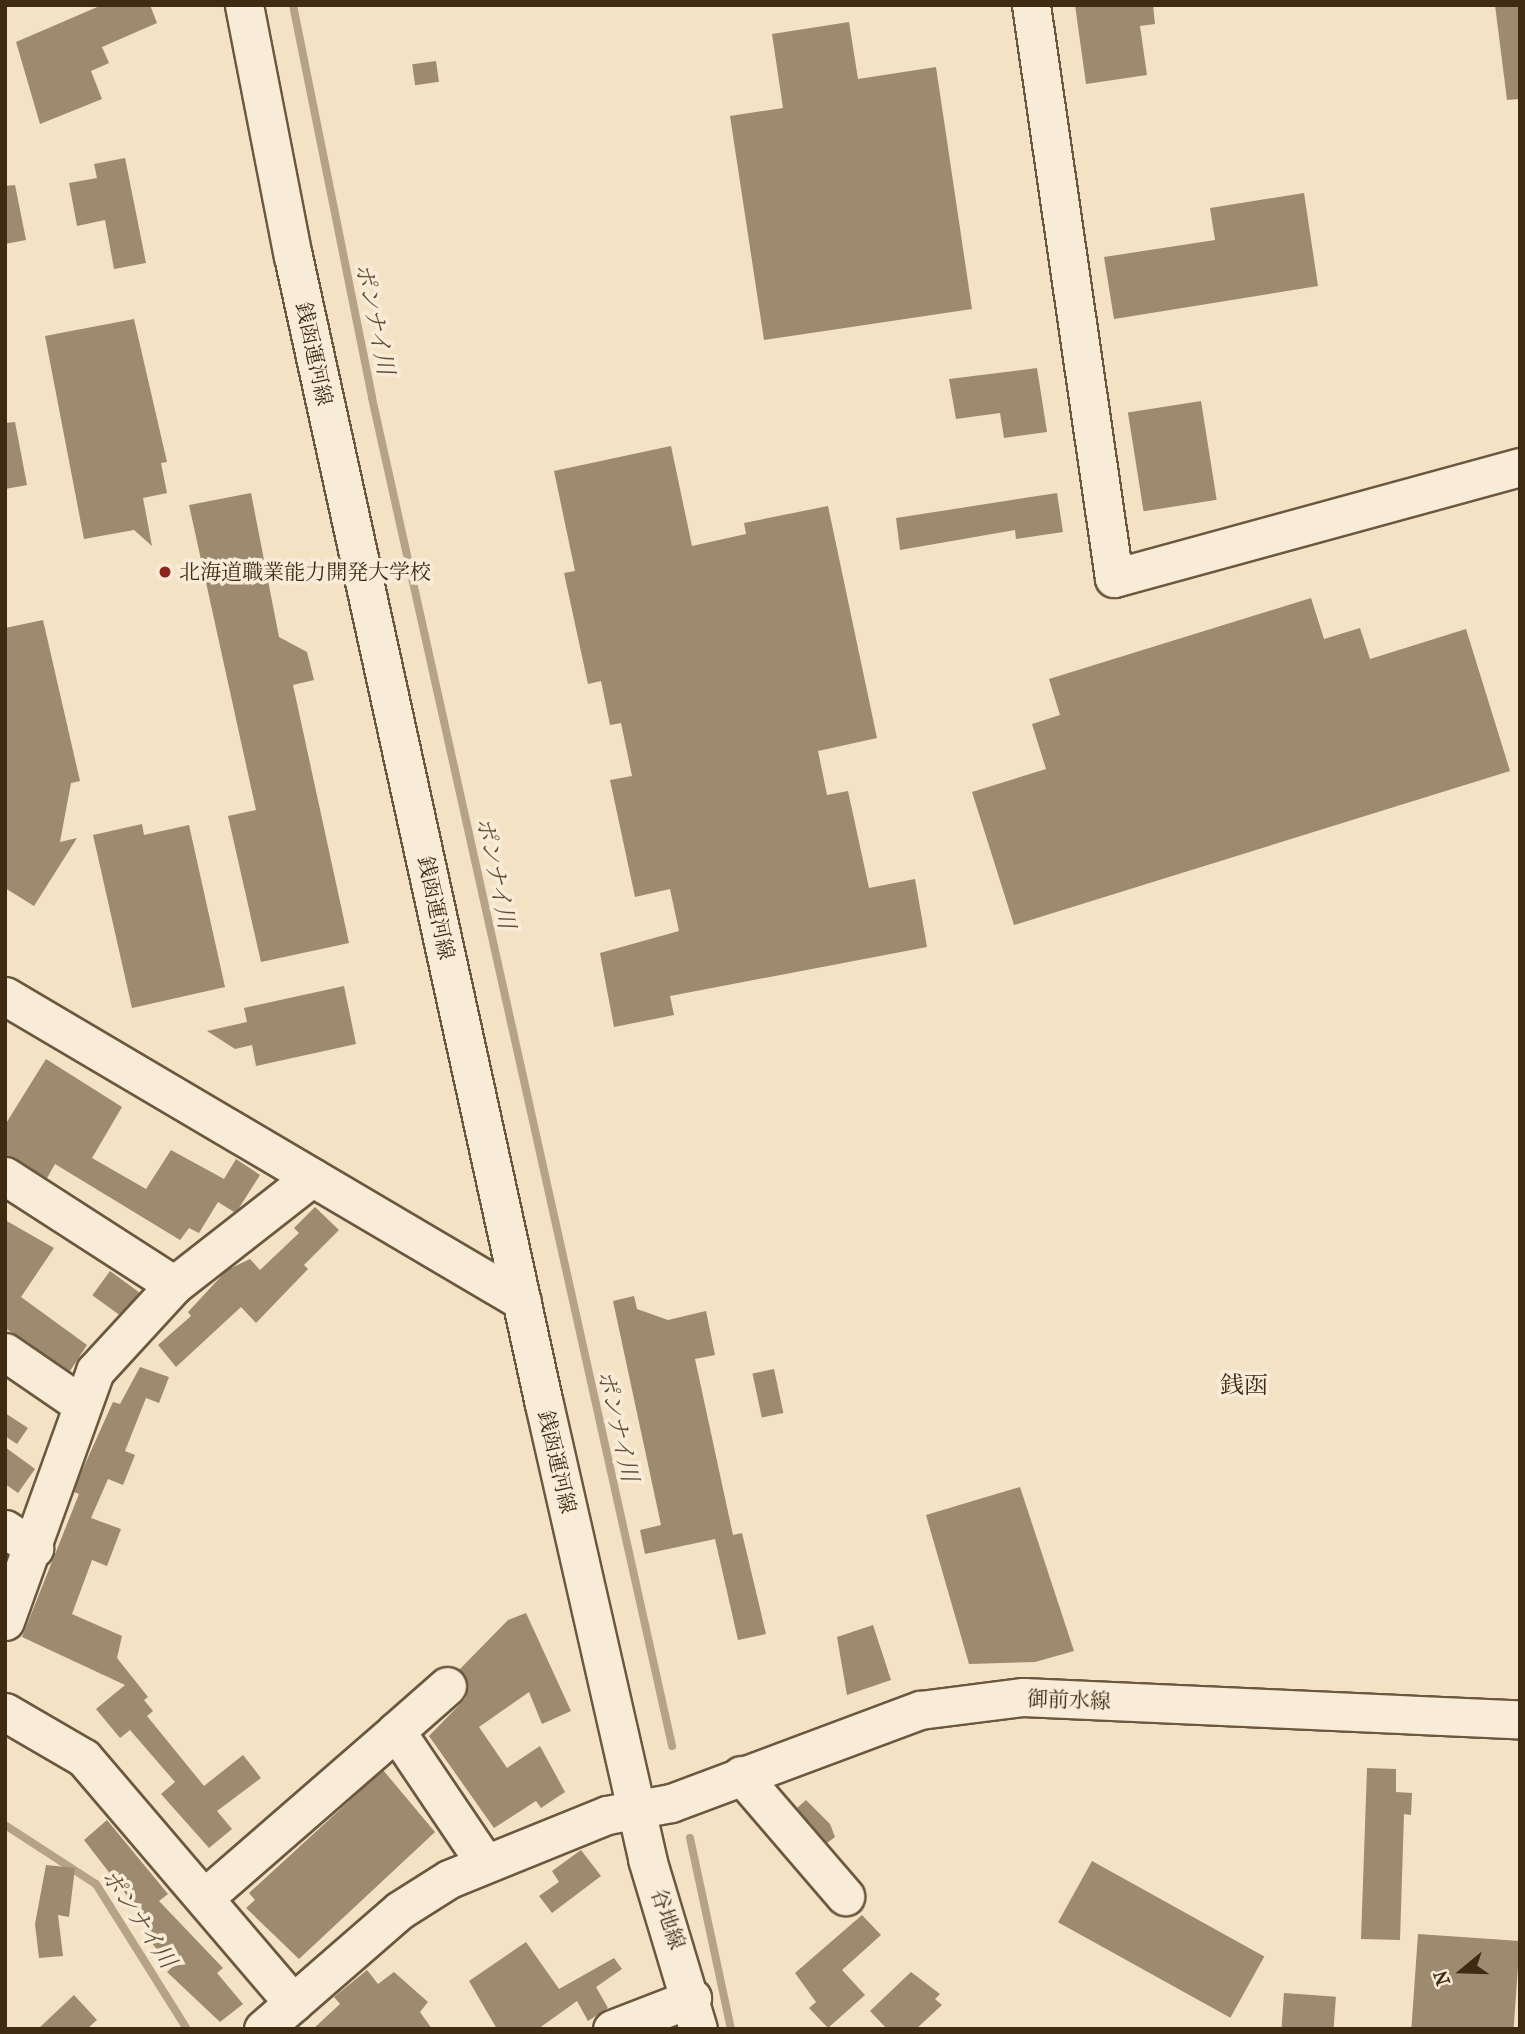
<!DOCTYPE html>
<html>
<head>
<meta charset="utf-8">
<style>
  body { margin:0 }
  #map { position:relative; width:1525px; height:2034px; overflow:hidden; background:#f4e2c4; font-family:"IM FELL French Canon","Noto Serif JP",serif }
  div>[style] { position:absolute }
  .stream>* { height:8px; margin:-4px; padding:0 4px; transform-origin:4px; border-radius:4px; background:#b6a387 }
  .building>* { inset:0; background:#9d8a6f; transform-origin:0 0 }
  .roads { filter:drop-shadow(2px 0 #6c583e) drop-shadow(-2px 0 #6c583e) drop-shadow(0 2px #6c583e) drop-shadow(0 -2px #6c583e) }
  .minor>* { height:37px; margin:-18.5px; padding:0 18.5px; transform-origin:18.5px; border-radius:18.5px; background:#f8ecd9 }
  .dots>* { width:19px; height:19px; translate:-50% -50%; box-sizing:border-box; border:4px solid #f8ecd9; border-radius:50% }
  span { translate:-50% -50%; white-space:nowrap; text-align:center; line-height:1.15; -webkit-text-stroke:7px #f8ecd9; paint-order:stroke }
  .street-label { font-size:21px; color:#3f2a12 }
  .poi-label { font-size:21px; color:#3f2a12 }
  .left { translate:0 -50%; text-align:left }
  .water-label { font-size:23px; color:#634e35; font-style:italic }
  .quarter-label { font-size:24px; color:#3f2a12 }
  .frame { position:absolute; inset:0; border:7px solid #3f2a12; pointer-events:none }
  .north { position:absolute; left:1427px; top:1936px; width:70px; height:70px; -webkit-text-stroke:5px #f8ecd9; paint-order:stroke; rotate:251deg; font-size:19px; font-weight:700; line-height:28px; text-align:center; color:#3f2a12 }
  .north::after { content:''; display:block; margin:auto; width:24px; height:32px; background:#3f2a12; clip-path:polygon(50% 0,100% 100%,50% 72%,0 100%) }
</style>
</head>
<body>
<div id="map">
  <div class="stream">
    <i style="left:293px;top:5px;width:401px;rotate:78.6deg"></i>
    <i style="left:372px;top:398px;width:1381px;rotate:77.45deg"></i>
    <i style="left:5px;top:1825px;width:108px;rotate:33deg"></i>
    <i style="left:96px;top:1884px;width:171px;rotate:57.9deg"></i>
    <i style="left:690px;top:1838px;width:195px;rotate:77.9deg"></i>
  </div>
  <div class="building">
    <i style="clip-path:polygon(102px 5px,150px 5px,157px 23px,102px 47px,109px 63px,91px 71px,102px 99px,40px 124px,16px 42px)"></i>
    <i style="clip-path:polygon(1075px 5px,1153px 5px,1155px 24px,1140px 26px,1147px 75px,1086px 84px)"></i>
    <i style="clip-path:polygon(1495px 5px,1520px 5px,1520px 99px,1507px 100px)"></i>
    <i style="clip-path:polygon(849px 22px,858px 79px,936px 67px,972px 309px,764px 340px,730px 116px,783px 108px,772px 34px)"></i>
    <i style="left:436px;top:61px;width:21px;height:24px;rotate:82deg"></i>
    <i style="clip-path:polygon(125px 158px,146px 263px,114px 269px,105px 220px,77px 226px,69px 183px,97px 178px,94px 164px)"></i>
    <i style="clip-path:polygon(15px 185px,26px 240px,5px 244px,5px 186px)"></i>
    <i style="clip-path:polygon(1304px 193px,1318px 286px,1114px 319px,1104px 257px,1215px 240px,1210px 208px)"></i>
    <i style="clip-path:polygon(134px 319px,167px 462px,161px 463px,167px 493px,143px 498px,152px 546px,134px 530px,84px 539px,45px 336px)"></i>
    <i style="clip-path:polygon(1037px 368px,1047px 432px,1004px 438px,1000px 413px,956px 419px,949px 379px)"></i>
    <i style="left:1201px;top:401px;width:100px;height:74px;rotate:81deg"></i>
    <i style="clip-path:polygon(15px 422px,27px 485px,5px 489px,5px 423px)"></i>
    <i style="clip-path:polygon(671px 446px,692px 546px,746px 534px,744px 523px,828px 506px,877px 738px,818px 751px,827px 795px,848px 791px,869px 888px,915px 879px,927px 947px,670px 996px,674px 1015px,614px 1027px,600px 953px,679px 931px,670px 889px,635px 897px,610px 780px,632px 776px,621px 723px,610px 725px,601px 681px,588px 684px,564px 573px,575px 571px,554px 471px)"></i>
    <i style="clip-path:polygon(251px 493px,279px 637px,307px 652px,314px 680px,293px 685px,349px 943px,261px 962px,228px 816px,256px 810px,189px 505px)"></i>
    <i style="clip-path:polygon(1057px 493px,1063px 532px,1016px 539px,1015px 530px,900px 550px,896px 518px)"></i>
    <i style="clip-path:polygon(1311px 598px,1324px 639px,1360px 628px,1370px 659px,1466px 629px,1510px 771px,1014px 925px,972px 792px,1046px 769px,1032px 724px,1060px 715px,1049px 679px)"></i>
    <i style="clip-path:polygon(43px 620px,80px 781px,71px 783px,60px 842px,77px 838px,34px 906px,5px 888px,5px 628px)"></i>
    <i style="clip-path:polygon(142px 824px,144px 835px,189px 825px,225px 987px,132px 1008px,93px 835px)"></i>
    <i style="clip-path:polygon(344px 986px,356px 1044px,256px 1066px,252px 1045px,235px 1049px,207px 1031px,247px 1022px,244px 1008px)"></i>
    <i style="clip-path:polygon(46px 1059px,122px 1107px,92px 1158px,146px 1189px,171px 1150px,224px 1179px,236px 1159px,260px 1175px,239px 1208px,234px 1212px,218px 1202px,199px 1233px,189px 1228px,180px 1240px,55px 1164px,47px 1178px,5px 1155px,5px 1125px)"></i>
    <i style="clip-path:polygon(315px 1207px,339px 1230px,304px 1265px,308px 1269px,256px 1323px,241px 1307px,176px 1367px,158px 1345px,191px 1316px,188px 1312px,227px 1270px,250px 1259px,260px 1270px,299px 1233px,294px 1228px)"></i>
    <i style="clip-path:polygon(5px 1220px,54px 1248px,21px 1297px,87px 1345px,70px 1371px,5px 1328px)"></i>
    <i style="left:110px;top:1271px;width:36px;height:30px;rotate:36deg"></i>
    <i style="clip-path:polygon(634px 1296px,637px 1309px,668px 1320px,706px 1311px,715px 1355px,695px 1359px,733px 1535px,742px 1533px,766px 1634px,738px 1640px,715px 1539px,645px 1554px,640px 1530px,661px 1525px,613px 1301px)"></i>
    <i style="clip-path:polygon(140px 1367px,169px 1377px,159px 1403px,146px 1398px,125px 1451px,135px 1455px,123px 1485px,108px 1479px,91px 1518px,121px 1529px,107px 1566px,92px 1560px,72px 1614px,122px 1636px,117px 1658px,148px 1697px,144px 1700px,153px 1711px,147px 1716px,204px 1786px,243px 1755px,261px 1778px,217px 1811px,232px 1829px,209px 1848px,161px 1794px,175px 1782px,130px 1730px,120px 1738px,96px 1709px,125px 1685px,22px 1637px,79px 1494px,74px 1492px,81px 1473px,113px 1402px,120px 1404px)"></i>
    <i style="left:774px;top:1369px;width:45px;height:22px;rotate:78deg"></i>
    <i style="clip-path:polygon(5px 1413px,28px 1428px,17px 1444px,5px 1436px)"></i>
    <i style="clip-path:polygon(5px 1447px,35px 1469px,18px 1493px,5px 1484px)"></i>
    <i style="clip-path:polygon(1020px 1487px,1074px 1651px,1035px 1662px,969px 1664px,926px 1515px)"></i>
    <i style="clip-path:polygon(526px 1613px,571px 1711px,542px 1724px,529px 1692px,479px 1727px,507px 1768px,540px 1746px,565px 1792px,541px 1808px,536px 1801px,494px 1828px,429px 1736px,466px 1698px,467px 1681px,459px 1670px,508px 1620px)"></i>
    <i style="clip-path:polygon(873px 1625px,891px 1680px,847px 1695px,837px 1637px)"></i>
    <i style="clip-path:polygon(1367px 1768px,1396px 1769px,1396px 1792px,1412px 1793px,1411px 1815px,1404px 1814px,1400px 1940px,1361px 1939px)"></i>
    <i style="clip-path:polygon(383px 1770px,435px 1832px,299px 1959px,246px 1908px,255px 1900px,249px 1893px)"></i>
    <i style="clip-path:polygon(806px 1800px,830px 1824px,835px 1837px,827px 1843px,797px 1808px)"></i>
    <i style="clip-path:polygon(107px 1820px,168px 1894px,159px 1901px,223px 1968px,217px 1973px,243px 2004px,220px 2022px,167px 1972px,172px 1967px,144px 1934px,152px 1928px,84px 1840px)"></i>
    <i style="clip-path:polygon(581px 1850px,601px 1876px,552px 1913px,539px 1896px,559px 1882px,552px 1871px)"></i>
    <i style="left:1092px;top:1861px;width:197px;height:70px;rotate:29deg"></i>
    <i style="clip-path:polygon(46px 1865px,75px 1868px,69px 1917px,58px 1915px,63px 1956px,39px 1958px,35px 1924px)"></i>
    <i style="clip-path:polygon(862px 1915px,881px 1935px,842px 1970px,865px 1995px,828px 2028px,809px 2008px,816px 2002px,795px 1973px)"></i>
    <i style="left:1418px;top:1934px;width:102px;height:95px;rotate:4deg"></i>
    <i style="clip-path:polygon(526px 1942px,559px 1989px,614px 1958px,622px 1969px,596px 1987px,608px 2008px,588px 2021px,577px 2001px,538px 2029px,497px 2029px,469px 1981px)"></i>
    <i style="clip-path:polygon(367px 1970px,378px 1984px,394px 1972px,428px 2002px,420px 2012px,432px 2029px,313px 2029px,340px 2004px,334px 1997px)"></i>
    <i style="clip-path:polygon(911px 1972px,940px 1994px,935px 1999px,942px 2005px,916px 2029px,887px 2029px,870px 2011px)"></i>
    <i style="left:1284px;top:1993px;width:52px;height:36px;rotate:4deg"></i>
    <i style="clip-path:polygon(74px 1995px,97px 2020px,87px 2029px,38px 2029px)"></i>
  </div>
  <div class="roads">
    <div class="minor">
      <i style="left:244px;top:5px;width:256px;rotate:79deg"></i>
      <i style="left:293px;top:256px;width:1175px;rotate:77.67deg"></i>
      <i style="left:544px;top:1404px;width:467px;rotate:77.2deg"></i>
      <i style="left:647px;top:1859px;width:177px;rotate:73.3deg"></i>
      <i style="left:1031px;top:5px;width:579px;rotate:81.76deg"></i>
      <i style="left:1114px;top:578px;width:421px;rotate:-15.3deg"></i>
      <i style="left:5px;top:996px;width:600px;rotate:30.54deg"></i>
      <i style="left:5px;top:1176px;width:201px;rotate:32.8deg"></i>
      <i style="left:5px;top:1352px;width:92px;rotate:34.4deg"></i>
      <i style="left:5px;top:1529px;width:35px;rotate:33deg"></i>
      <i style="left:5px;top:1621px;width:266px;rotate:-70.2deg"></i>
      <i style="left:95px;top:1371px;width:117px;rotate:-47.4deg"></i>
      <i style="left:174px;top:1285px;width:175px;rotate:-38deg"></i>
      <i style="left:5px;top:1712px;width:91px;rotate:30.2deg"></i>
      <i style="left:84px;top:1758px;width:322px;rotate:49.5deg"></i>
      <i style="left:396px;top:1731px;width:68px;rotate:-41.4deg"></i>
      <i style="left:741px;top:1775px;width:160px;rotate:49.3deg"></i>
      <i style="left:204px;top:1898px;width:254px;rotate:-41deg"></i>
      <i style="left:396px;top:1731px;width:159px;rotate:56deg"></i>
      <i style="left:263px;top:2029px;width:181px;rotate:-41deg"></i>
      <i style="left:400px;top:1910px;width:58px;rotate:-32.3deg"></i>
      <i style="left:449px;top:1879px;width:170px;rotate:-22.1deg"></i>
      <i style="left:607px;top:1815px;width:65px;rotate:-10.6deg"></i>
      <i style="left:671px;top:1803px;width:266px;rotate:-20.5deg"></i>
      <i style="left:920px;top:1710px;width:104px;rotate:-7.2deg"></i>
      <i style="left:1023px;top:1697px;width:498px;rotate:2.6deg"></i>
      <i style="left:612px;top:2029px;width:86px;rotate:-21.2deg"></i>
    </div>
  </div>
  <div class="dots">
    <i style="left:165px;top:572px;background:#8f2418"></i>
  </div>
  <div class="street-label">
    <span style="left:314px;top:354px;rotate:78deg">銭函運河線</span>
    <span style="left:436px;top:908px;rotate:78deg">銭函運河線</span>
    <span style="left:557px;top:1462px;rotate:77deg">銭函運河線</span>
    <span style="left:1069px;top:1700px;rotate:2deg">御前水線</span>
    <span style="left:668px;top:1919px;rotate:71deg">谷地線</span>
  </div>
  <div class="poi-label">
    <span class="left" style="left:179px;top:572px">北海道職業能力開発大学校</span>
  </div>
  <div class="water-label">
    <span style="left:374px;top:319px;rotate:78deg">ポンナイ川</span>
    <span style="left:495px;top:873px;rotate:78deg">ポンナイ川</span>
    <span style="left:617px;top:1426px;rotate:77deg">ポンナイ川</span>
    <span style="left:138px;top:1919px;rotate:56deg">ポンナイ川</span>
  </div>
  <div class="quarter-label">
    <span style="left:1244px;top:1386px">銭函</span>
  </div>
  <div class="frame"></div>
  <div class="north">N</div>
</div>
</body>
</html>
